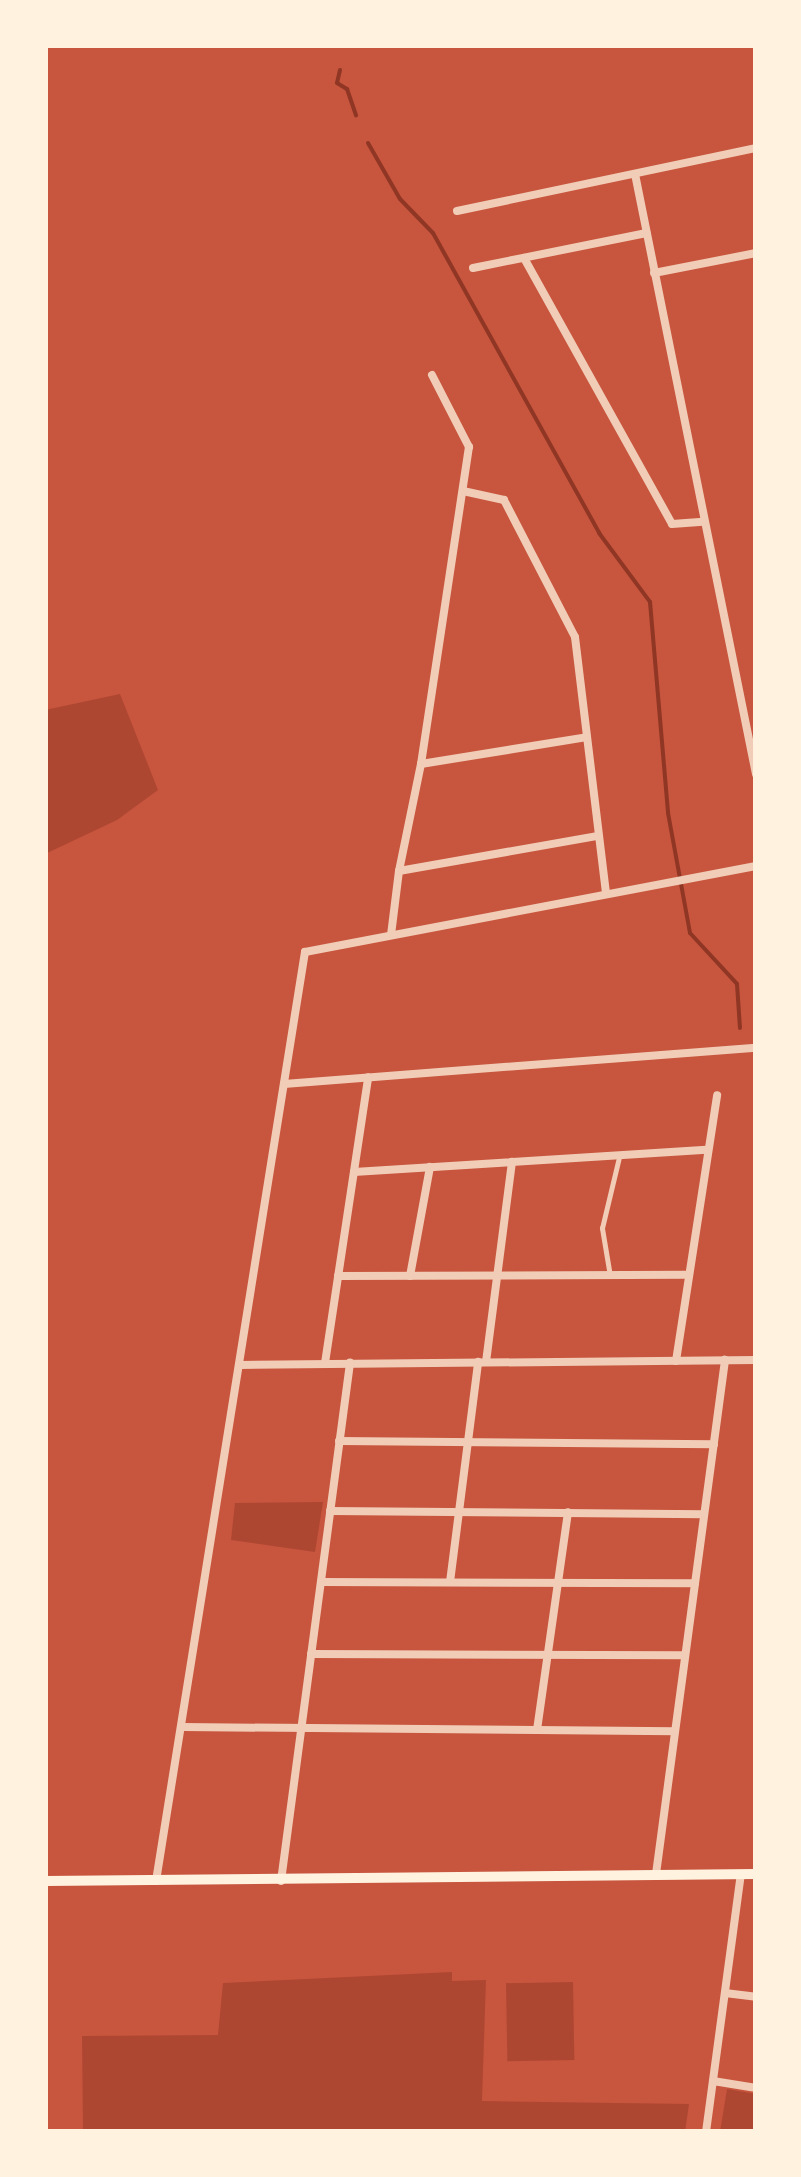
<!DOCTYPE html>
<html>
<head>
<meta charset="utf-8">
<style>
  body { margin:0 }
  #map { position:relative; width:801px; height:2177px; overflow:hidden; background:#c8553d; font-family:"Noto Sans",sans-serif }
  div>[style] { position:absolute }
  .green>* { inset:0; background:#ae4732; transform-origin:0 0 }
  .stream>* { height:4px; margin:-2px; padding:0 2px; transform-origin:2px; border-radius:2px; background:#8f3625 }
  .pedestrian>* { height:5px; margin:-2.5px; padding:0 2.5px; transform-origin:2.5px; border-radius:2.5px; background:#f1ccb7 }
  .minor>* { height:8px; margin:-4px; padding:0 4px; transform-origin:4px; border-radius:4px; background:#f1ccb7 }
  .secondary>* { height:10px; margin:-5px; padding:0 5px; transform-origin:5px; border-radius:5px; background:#fff3e0 }
  span { translate:-50% -50%; white-space:nowrap; text-align:center; line-height:1.15; -webkit-text-stroke:8px #fff3e0; paint-order:stroke }
  .frame { position:absolute; inset:0; border:48px solid #fff3e0; pointer-events:none }
</style>
</head>
<body>
<div id="map">
  <div class="green">
    <i style="clip-path:polygon(120px 694px,158px 790px,117px 820px,45px 854px,45px 710px)"></i>
    <i style="clip-path:polygon(323px 1502px,315px 1552px,231px 1540px,235px 1503px)"></i>
    <i style="clip-path:polygon(452px 1972px,452px 1981px,486px 1980px,482px 2101px,689px 2104px,685px 2132px,83px 2132px,82px 2036px,218px 2035px,223px 1983px)"></i>
    <i style="left:573px;top:1982px;width:78px;height:67px;rotate:89deg"></i>
    <i style="clip-path:polygon(727px 2089px,756px 2094px,756px 2132px,720px 2132px)"></i>
  </div>
  <div class="stream">
    <i style="left:340px;top:70px;width:13px;rotate:103deg"></i>
    <i style="left:337px;top:83px;width:12px;rotate:31deg"></i>
    <i style="left:347px;top:89px;width:28px;rotate:71deg"></i>
    <i style="left:368px;top:143px;width:64px;rotate:60.3deg"></i>
    <i style="left:400px;top:199px;width:47px;rotate:45.9deg"></i>
    <i style="left:433px;top:233px;width:343px;rotate:61deg"></i>
    <i style="left:599px;top:533px;width:86px;rotate:53.5deg"></i>
    <i style="left:650px;top:602px;width:212px;rotate:85.1deg"></i>
    <i style="left:668px;top:813px;width:122px;rotate:79.6deg"></i>
    <i style="left:690px;top:933px;width:69px;rotate:47.3deg"></i>
    <i style="left:737px;top:984px;width:44px;rotate:86.1deg"></i>
  </div>
  <div class="pedestrian">
    <i style="left:610px;top:1276px;width:49px;rotate:-99.5deg"></i>
    <i style="left:602px;top:1228px;width:73px;rotate:-76.5deg"></i>
  </div>
  <div class="minor">
    <i style="left:635px;top:174px;width:612px;rotate:78.6deg"></i>
    <i style="left:457px;top:211px;width:306px;rotate:-11.9deg"></i>
    <i style="left:524px;top:258px;width:304px;rotate:60.9deg"></i>
    <i style="left:672px;top:524px;width:31px;rotate:-4deg"></i>
    <i style="left:473px;top:268px;width:177px;rotate:-11.4deg"></i>
    <i style="left:654px;top:273px;width:104px;rotate:-11.1deg"></i>
    <i style="left:463px;top:491px;width:42px;rotate:12.4deg"></i>
    <i style="left:504px;top:500px;width:154px;rotate:62.6deg"></i>
    <i style="left:575px;top:637px;width:258px;rotate:83.1deg"></i>
    <i style="left:421px;top:764px;width:321px;rotate:-81.4deg"></i>
    <i style="left:469px;top:447px;width:81px;rotate:-117.2deg"></i>
    <i style="left:399px;top:871px;width:109px;rotate:-78.4deg"></i>
    <i style="left:421px;top:764px;width:168px;rotate:-9.2deg"></i>
    <i style="left:391px;top:935px;width:64px;rotate:-82.9deg"></i>
    <i style="left:399px;top:871px;width:202px;rotate:-10deg"></i>
    <i style="left:284px;top:1084px;width:473px;rotate:-4.4deg"></i>
    <i style="left:354px;top:1172px;width:353px;rotate:-3.6deg"></i>
    <i style="left:338px;top:1276px;width:347px;rotate:-0.2deg"></i>
    <i style="left:410px;top:1276px;width:111px;rotate:-79.6deg"></i>
    <i style="left:676px;top:1361px;width:269px;rotate:-81.2deg"></i>
    <i style="left:486px;top:1362px;width:202px;rotate:-82.6deg"></i>
    <i style="left:325px;top:1363px;width:289px;rotate:-81.4deg"></i>
    <i style="left:240px;top:1365px;width:516px;rotate:-0.56deg"></i>
    <i style="left:339px;top:1441px;width:375px;rotate:0.5deg"></i>
    <i style="left:330px;top:1511px;width:374px;rotate:0.5deg"></i>
    <i style="left:321px;top:1582px;width:374px;rotate:0.2deg"></i>
    <i style="left:450px;top:1582px;width:222px;rotate:-82.7deg"></i>
    <i style="left:311px;top:1654px;width:374px;rotate:0.2deg"></i>
    <i style="left:183px;top:1727px;width:492px;rotate:0.5deg"></i>
    <i style="left:537px;top:1730px;width:220px;rotate:-81.9deg"></i>
    <i style="left:656px;top:1874px;width:519px;rotate:-82.35deg"></i>
    <i style="left:156px;top:1881px;width:941px;rotate:-80.89deg"></i>
    <i style="left:305px;top:952px;width:459px;rotate:-10.8deg"></i>
    <i style="left:281px;top:1881px;width:523px;rotate:-82.41deg"></i>
    <i style="left:725px;top:1993px;width:31px;rotate:7deg"></i>
    <i style="left:713px;top:2081px;width:44px;rotate:9.2deg"></i>
    <i style="left:706px;top:2132px;width:260px;rotate:-82.3deg"></i>
  </div>
  <div class="secondary">
    <i style="left:45px;top:1881px;width:711px;rotate:-0.56deg"></i>
  </div>
  <div class="frame"></div>
</div>
</body>
</html>
